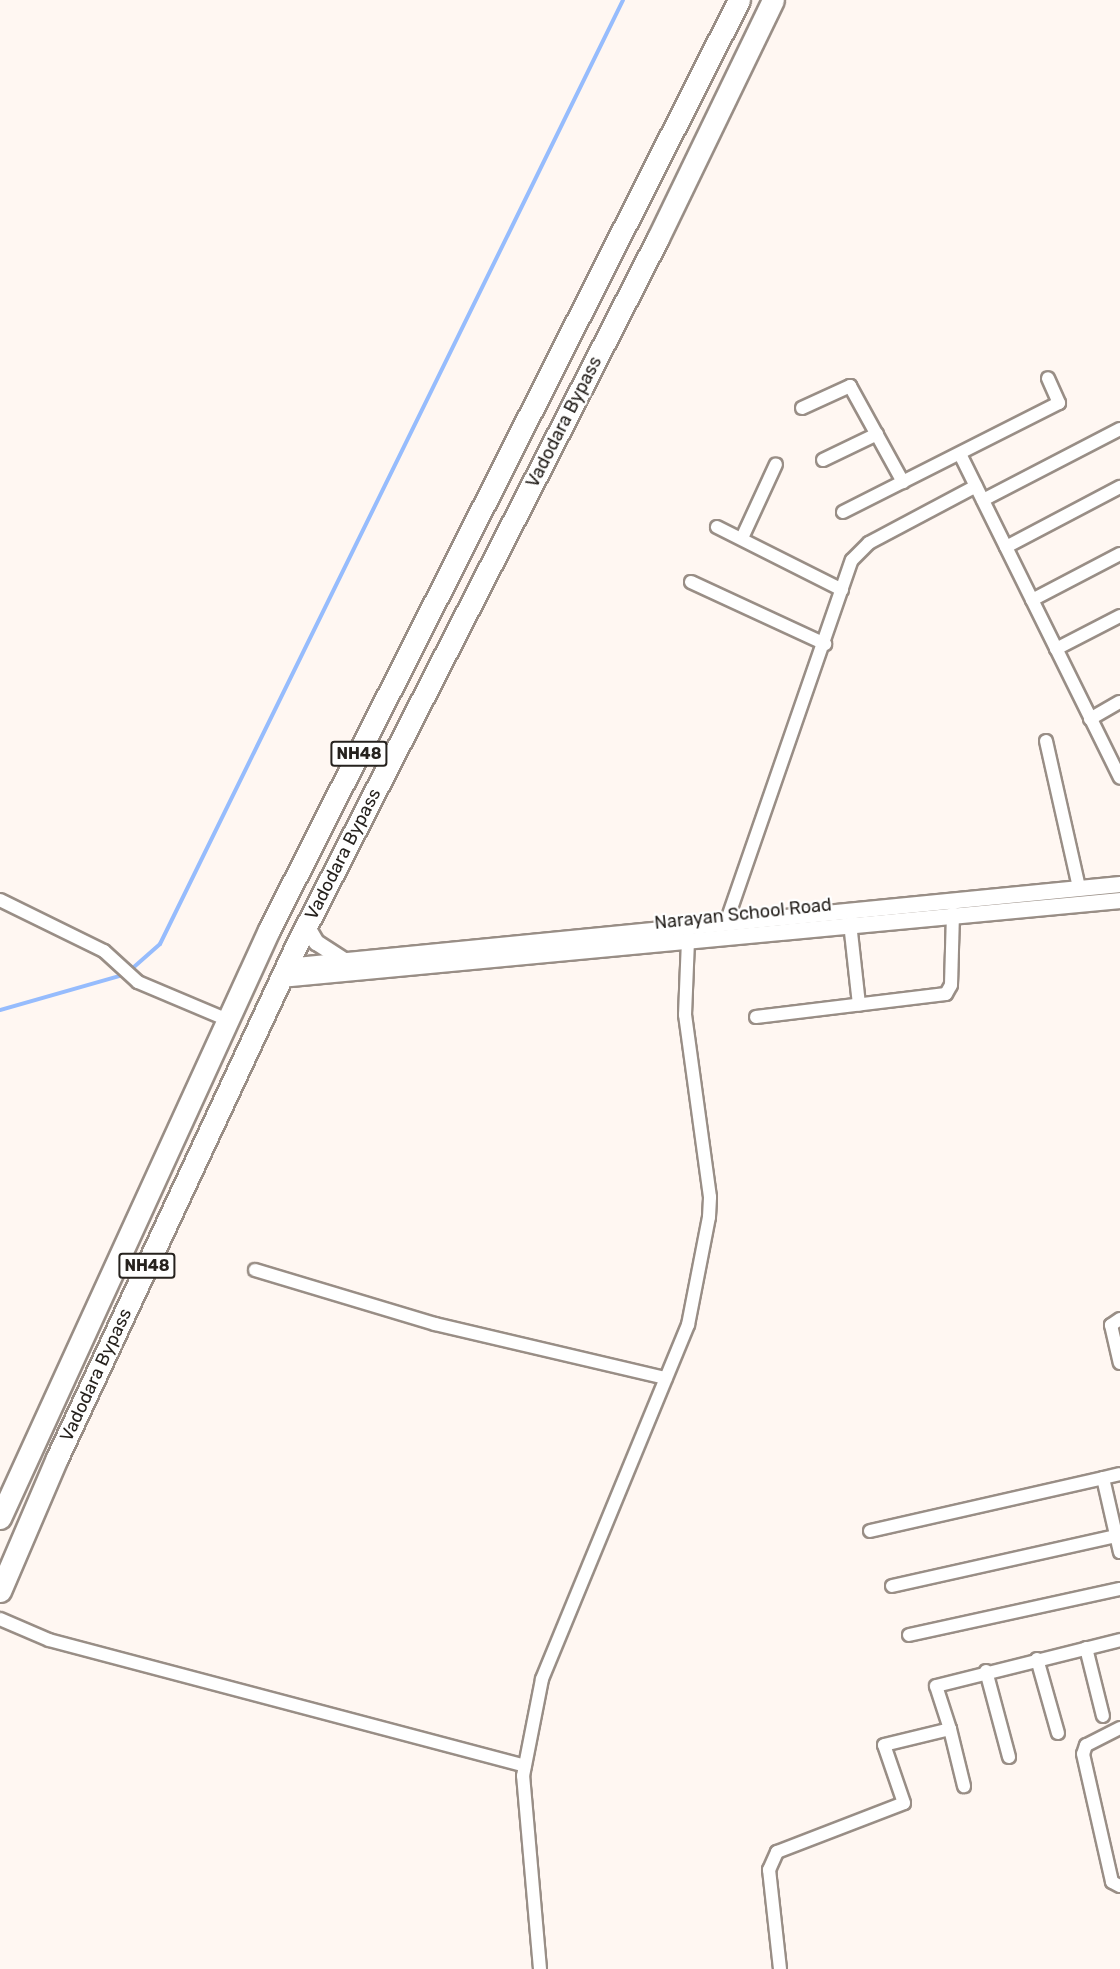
<!DOCTYPE html>
<html>
<head>
<meta charset="utf-8">
<style>
  body { margin:0 }
  #map { position:relative; width:1120px; height:1969px; overflow:hidden; background:#fff7f2; font-family:Rubik,sans-serif }
  div>[style] { position:absolute }
  .stream>* { height:4px; margin:-2px; padding:0 2px; transform-origin:2px; border-radius:2px; background:#96bcfd }
  .roads { filter:drop-shadow(2px 0 #998e86) drop-shadow(-2px 0 #998e86) drop-shadow(0 2px #998e86) drop-shadow(0 -2px #998e86) }
  .minor>* { height:12px; margin:-6px; padding:0 6px; transform-origin:6px; border-radius:6px; background:#fff }
  .tertiary>* { height:15px; margin:-7.5px; padding:0 7.5px; transform-origin:7.5px; border-radius:7.5px; background:#fff }
  .trunk>* { height:21px; margin:-10.5px; padding:0 10.5px; transform-origin:10.5px; border-radius:10.5px; background:#fff }
  span { translate:-50% -50%; white-space:nowrap; text-align:center; line-height:1.15; -webkit-text-stroke:4.5px #fff; paint-order:stroke }
  .shield-label span { padding:2px 4px; background:#fff; border:2px solid; border-radius:4px; -webkit-text-stroke-width:0 }
  .shield-label { font-size:16px; color:#26221e; font-weight:700 }
  .street-label { font-size:18px; color:#26221e }
</style>
</head>
<body>
<div id="map">
  <div class="stream">
    <i style="left:0;top:1010px;width:131px;rotate:-15.9deg"></i>
    <i style="left:126px;top:974px;width:45px;rotate:-41.4deg"></i>
    <i style="left:160px;top:944px;width:1051px;rotate:-63.87deg"></i>
  </div>
  <div class="roads">
    <div class="minor">
      <i style="left:802px;top:408px;width:53px;rotate:-24.6deg"></i>
      <i style="left:850px;top:386px;width:110px;rotate:61.1deg"></i>
      <i style="left:960px;top:454px;width:361px;rotate:63.7deg"></i>
      <i style="left:823px;top:460px;width:60px;rotate:-25.7deg"></i>
      <i style="left:983px;top:500px;width:154px;rotate:-27.4deg"></i>
      <i style="left:843px;top:512px;width:242px;rotate:-26.8deg"></i>
      <i style="left:1059px;top:403px;width:27px;rotate:-114deg"></i>
      <i style="left:717px;top:527px;width:140px;rotate:26.7deg"></i>
      <i style="left:742px;top:538px;width:81px;rotate:-65.3deg"></i>
      <i style="left:1006px;top:547px;width:129px;rotate:-27.8deg"></i>
      <i style="left:691px;top:582px;width:148px;rotate:24.8deg"></i>
      <i style="left:1032px;top:600px;width:99px;rotate:-27.6deg"></i>
      <i style="left:1056px;top:649px;width:72px;rotate:-27.3deg"></i>
      <i style="left:1090px;top:719px;width:34px;rotate:-30deg"></i>
      <i style="left:1046px;top:741px;width:151px;rotate:77.3deg"></i>
      <i style="left:0;top:900px;width:116px;rotate:26.1deg"></i>
      <i style="left:104px;top:951px;width:46px;rotate:42.4deg"></i>
      <i style="left:138px;top:982px;width:98px;rotate:22.9deg"></i>
      <i style="left:726px;top:923px;width:384px;rotate:-70.9deg"></i>
      <i style="left:852px;top:560px;width:24px;rotate:-45deg"></i>
      <i style="left:869px;top:543px;width:121px;rotate:-28deg"></i>
      <i style="left:850px;top:923px;width:82px;rotate:83.7deg"></i>
      <i style="left:756px;top:1017px;width:191px;rotate:-6.9deg"></i>
      <i style="left:946px;top:994px;width:10px;rotate:-61deg"></i>
      <i style="left:951px;top:985px;width:72px;rotate:-88.4deg"></i>
      <i style="left:255px;top:1270px;width:188px;rotate:16.7deg"></i>
      <i style="left:435px;top:1324px;width:237px;rotate:13.2deg"></i>
      <i style="left:1120px;top:1319px;width:11px;rotate:146deg"></i>
      <i style="left:1111px;top:1325px;width:39px;rotate:77deg"></i>
      <i style="left:1103px;top:1478px;width:17px;rotate:-13deg"></i>
      <i style="left:870px;top:1531px;width:239px;rotate:-12.8deg"></i>
      <i style="left:1103px;top:1478px;width:76px;rotate:77.1deg"></i>
      <i style="left:892px;top:1586px;width:230px;rotate:-12.6deg"></i>
      <i style="left:0;top:1619px;width:53px;rotate:23.2deg"></i>
      <i style="left:49px;top:1640px;width:492px;rotate:14.8deg"></i>
      <i style="left:909px;top:1635px;width:216px;rotate:-12.3deg"></i>
      <i style="left:1086px;top:1648px;width:70px;rotate:76deg"></i>
      <i style="left:1037px;top:1659px;width:77px;rotate:74.2deg"></i>
      <i style="left:986px;top:1671px;width:89px;rotate:75deg"></i>
      <i style="left:1120px;top:1728px;width:38px;rotate:153deg"></i>
      <i style="left:1086px;top:1745px;width:9px;rotate:108deg"></i>
      <i style="left:1083px;top:1754px;width:131px;rotate:77.2deg"></i>
      <i style="left:1112px;top:1882px;width:9px;rotate:27deg"></i>
      <i style="left:950px;top:1729px;width:59px;rotate:76.2deg"></i>
      <i style="left:540px;top:1969px;width:194px;rotate:-95deg"></i>
      <i style="left:523px;top:1776px;width:99px;rotate:-78.9deg"></i>
      <i style="left:542px;top:1679px;width:383px;rotate:-67.6deg"></i>
      <i style="left:688px;top:1325px;width:110px;rotate:-79deg"></i>
      <i style="left:709px;top:1217px;width:20px;rotate:-87deg"></i>
      <i style="left:710px;top:1197px;width:184px;rotate:-97.8deg"></i>
      <i style="left:685px;top:1015px;width:76px;rotate:-87.7deg"></i>
      <i style="left:780px;top:1969px;width:100px;rotate:-96.3deg"></i>
      <i style="left:769px;top:1870px;width:20px;rotate:-66deg"></i>
      <i style="left:777px;top:1852px;width:136px;rotate:-21.1deg"></i>
      <i style="left:904px;top:1803px;width:61px;rotate:-109deg"></i>
      <i style="left:884px;top:1745px;width:68px;rotate:-13.6deg"></i>
      <i style="left:950px;top:1729px;width:45px;rotate:-108deg"></i>
      <i style="left:936px;top:1686px;width:190px;rotate:-14deg"></i>
    </div>
    <div class="tertiary">
      <i style="left:306px;top:925px;width:20px;rotate:60deg"></i>
      <i style="left:316px;top:942px;width:35px;rotate:33deg"></i>
      <i style="left:286px;top:966px;width:838px;rotate:-5.62deg"></i>
      <i style="left:280px;top:979px;width:844px;rotate:-5.37deg"></i>
    </div>
    <div class="trunk">
      <i style="left:0;top:1518px;width:647px;rotate:-65.42deg"></i>
      <i style="left:269px;top:930px;width:1042px;rotate:-63.19deg"></i>
      <i style="left:0;top:1591px;width:145px;rotate:-66.8deg"></i>
      <i style="left:57px;top:1458px;width:567px;rotate:-64.97deg"></i>
      <i style="left:297px;top:944px;width:793px;rotate:-62.92deg"></i>
      <i style="left:658px;top:238px;width:264px;rotate:-64.2deg"></i>
    </div>
  </div>
  <div class="shield-label">
    <span style="left:359px;top:754px">NH48</span>
    <span style="left:147px;top:1266px">NH48</span>
  </div>
  <div class="street-label">
    <span style="left:564px;top:422px;rotate:-63deg">Vadodara Bypass</span>
    <span style="left:343px;top:854px;rotate:-63deg">Vadodara Bypass</span>
    <span style="left:743px;top:914px;rotate:-6deg">Narayan School Road</span>
    <span style="left:96px;top:1375px;rotate:-65deg">Vadodara Bypass</span>
  </div>
</div>
</body>
</html>
